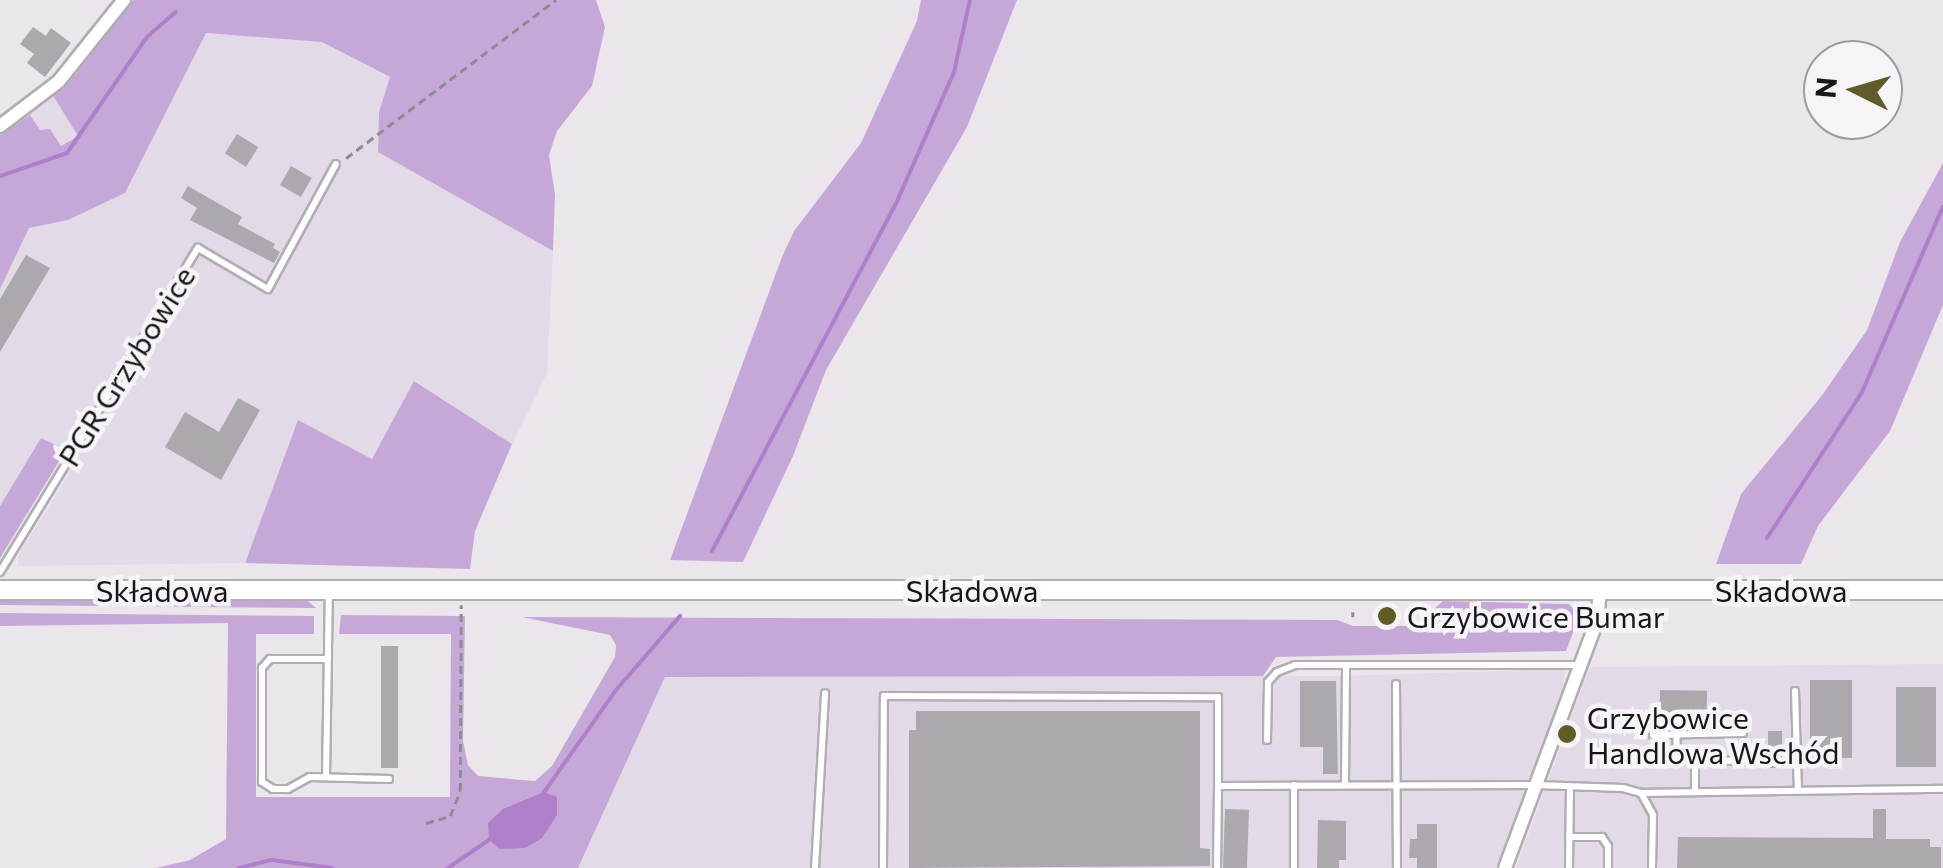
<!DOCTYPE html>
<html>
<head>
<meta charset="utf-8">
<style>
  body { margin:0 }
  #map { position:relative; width:1943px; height:868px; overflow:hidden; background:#eae6ec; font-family:Commissioner,sans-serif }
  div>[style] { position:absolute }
  .built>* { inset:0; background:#e2dae6 }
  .green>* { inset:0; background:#c6a8d8 }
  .water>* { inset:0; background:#af7fca }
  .stream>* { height:4px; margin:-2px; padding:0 2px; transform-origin:2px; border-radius:2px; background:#af7fca }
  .building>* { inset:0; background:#aca9ae; transform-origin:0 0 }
  .path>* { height:2.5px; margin-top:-1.25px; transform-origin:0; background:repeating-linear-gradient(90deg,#8e8c90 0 8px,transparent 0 13px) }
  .roads { filter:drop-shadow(2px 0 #b1aeb3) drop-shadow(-2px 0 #b1aeb3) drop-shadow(0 2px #b1aeb3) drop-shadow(0 -2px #b1aeb3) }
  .lane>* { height:6px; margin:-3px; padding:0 3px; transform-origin:3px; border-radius:3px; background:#fff }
  .street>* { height:12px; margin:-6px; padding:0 6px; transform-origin:6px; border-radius:6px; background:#fff }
  .secondary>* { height:18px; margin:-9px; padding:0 9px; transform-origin:9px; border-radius:9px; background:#fff }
  .dots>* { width:28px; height:28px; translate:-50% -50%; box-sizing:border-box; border:5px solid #f7f4f9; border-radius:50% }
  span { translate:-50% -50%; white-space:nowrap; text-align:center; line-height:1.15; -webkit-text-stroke:9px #f7f4f9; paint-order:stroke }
  .street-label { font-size:30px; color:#171618 }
  .poi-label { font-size:30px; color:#171618 }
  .left { translate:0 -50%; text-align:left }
  .north { position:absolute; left:1803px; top:40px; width:100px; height:100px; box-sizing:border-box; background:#f7f4f9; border:2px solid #9d9b9f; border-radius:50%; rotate:275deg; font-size:28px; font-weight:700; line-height:40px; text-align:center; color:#171618 }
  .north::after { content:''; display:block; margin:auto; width:35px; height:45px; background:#615b28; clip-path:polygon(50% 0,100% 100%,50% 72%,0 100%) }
</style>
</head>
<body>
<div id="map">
  <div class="built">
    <i style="clip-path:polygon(205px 33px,322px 42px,390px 78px,379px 112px,378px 152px,553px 251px,547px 373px,512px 444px,415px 381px,372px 459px,298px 420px,245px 563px,18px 566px,18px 556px,79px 458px,41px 438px,0 506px,0 289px,29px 228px,68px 220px,125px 193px)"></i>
    <i style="clip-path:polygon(52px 94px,78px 135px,61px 147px,50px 129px,40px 130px,30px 115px)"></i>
    <i style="clip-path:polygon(1943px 664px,1943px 868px,1516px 868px,1590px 667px)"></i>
    <i style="clip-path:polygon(1565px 669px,1562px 697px,1500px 868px,578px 868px,665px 677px,1339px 676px)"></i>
  </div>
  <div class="green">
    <i style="clip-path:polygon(133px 0,596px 0,605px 27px,592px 86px,557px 131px,549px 155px,555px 195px,553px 251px,378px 152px,379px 112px,390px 77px,322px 42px,206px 33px,125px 193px,68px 220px,29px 228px,0 289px,0 135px,30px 115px,40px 130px,50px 129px,61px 146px,78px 136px,52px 94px,76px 74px)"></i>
    <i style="clip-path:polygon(921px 0,1017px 0,967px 127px,826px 370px,793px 456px,743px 562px,670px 560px,782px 257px,794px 231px,861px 143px,917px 21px)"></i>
    <i style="clip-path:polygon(1943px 163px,1943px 305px,1890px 431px,1818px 526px,1801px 564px,1716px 564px,1741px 494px,1823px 394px,1867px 330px,1900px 242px)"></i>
    <i style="clip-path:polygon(414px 381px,512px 444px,475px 531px,470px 569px,245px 563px,298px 420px,372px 459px)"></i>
    <i style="clip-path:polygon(41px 438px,66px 450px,0 558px,0 506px)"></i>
    <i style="clip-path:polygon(0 597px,304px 598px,316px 608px,0 605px)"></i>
    <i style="clip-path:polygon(1443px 601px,1569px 604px,1579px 617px,1566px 651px,1276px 657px,1263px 676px,665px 677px,578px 868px,156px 868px,190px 860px,226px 839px,228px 623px,0 626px,0 613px,314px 616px,314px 634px,256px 634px,256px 797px,450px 797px,451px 634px,339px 634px,341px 615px,465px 616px,463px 741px,468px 765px,478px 776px,535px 781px,552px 766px,615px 657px,616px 645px,610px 635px,522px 617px,1337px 620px,1353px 626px,1415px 626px)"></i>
  </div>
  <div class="water">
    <i style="clip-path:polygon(544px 792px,557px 797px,557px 815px,542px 838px,525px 848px,500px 849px,489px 840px,488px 823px,503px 809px)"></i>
  </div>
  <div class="stream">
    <i style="left:0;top:176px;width:71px;rotate:-18.9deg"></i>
    <i style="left:67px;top:153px;width:141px;rotate:-55.4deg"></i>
    <i style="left:147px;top:37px;width:38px;rotate:-41deg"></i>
    <i style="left:1767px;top:538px;width:174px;rotate:-56.9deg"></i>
    <i style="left:1862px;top:392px;width:202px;rotate:-66.4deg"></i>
    <i style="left:712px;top:551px;width:398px;rotate:-62.1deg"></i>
    <i style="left:898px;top:199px;width:139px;rotate:-66.2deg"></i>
    <i style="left:954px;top:72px;width:74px;rotate:-77.5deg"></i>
    <i style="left:542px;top:795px;width:128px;rotate:-54.8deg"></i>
    <i style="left:616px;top:690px;width:98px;rotate:-49.1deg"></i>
    <i style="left:239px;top:868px;width:34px;rotate:-14deg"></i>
    <i style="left:272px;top:860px;width:61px;rotate:7.6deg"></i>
    <i style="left:448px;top:868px;width:51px;rotate:-34.6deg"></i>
  </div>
  <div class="building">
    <i style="clip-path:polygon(33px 27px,46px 36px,51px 28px,71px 43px,45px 77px,27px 63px,34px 54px,20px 44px)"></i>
    <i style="left:237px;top:134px;width:25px;height:23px;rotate:32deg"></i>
    <i style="left:291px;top:166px;width:24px;height:22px;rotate:30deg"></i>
    <i style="clip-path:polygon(188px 186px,242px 217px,238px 224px,275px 244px,273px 248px,280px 252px,274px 263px,190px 220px,197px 208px,181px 198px)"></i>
    <i style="clip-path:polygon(26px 255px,50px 268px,0 352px,0 299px)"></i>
    <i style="clip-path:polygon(238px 398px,260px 410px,221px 480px,165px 447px,185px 412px,219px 432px)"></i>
    <i style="left:381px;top:646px;width:17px;height:122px"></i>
    <i style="left:1810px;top:680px;width:42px;height:78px"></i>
    <i style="clip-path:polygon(1300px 681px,1336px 681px,1338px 774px,1323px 774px,1323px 747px,1300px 747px)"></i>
    <i style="left:1896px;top:687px;width:40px;height:80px"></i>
    <i style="left:1660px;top:690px;width:47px;height:22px;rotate:1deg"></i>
    <i style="clip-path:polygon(916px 711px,1200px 711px,1200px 848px,1210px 849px,1210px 866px,909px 868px,909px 730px,916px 730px)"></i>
    <i style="left:1768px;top:731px;width:14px;height:37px"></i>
    <i style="left:1225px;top:809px;width:24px;height:59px;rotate:2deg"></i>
    <i style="clip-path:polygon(1873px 809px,1886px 809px,1886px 839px,1930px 839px,1930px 847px,1941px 847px,1941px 868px,1677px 868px,1678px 837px,1873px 838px)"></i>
    <i style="clip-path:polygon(1318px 820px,1346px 821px,1346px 860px,1339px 860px,1339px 868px,1317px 868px)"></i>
    <i style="clip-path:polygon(1417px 824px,1437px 824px,1437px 868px,1417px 868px,1417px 858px,1409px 858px,1410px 839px,1417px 839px)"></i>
  </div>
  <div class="path">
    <i style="left:346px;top:158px;width:263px;rotate:-37deg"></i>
    <i style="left:1353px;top:612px;width:5px;rotate:90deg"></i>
    <i style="left:1413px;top:621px;width:9px;rotate:-90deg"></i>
    <i style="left:426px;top:823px;width:25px;rotate:-16deg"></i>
    <i style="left:450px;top:816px;width:27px;rotate:-68deg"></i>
    <i style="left:460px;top:791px;width:186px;rotate:-89.7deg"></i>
  </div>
  <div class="roads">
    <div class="lane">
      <i style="left:0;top:572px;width:380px;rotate:-58.6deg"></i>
      <i style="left:198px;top:248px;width:81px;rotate:30.4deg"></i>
      <i style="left:268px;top:289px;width:142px;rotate:-61.5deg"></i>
      <i style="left:328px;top:659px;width:58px;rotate:180deg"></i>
      <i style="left:270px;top:659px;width:12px;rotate:132deg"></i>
      <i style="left:262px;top:668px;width:114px;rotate:90deg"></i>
      <i style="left:262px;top:782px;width:13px;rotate:32deg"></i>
      <i style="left:273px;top:789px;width:15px"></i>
      <i style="left:288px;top:789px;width:25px;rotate:-29deg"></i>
      <i style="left:310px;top:777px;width:79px;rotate:1.5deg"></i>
      <i style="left:1396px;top:684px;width:184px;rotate:89.7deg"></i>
      <i style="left:1795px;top:691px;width:99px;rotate:88.3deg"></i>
      <i style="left:1676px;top:718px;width:43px;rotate:88.7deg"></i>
      <i style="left:1653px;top:735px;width:90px;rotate:-1.3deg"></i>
      <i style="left:1267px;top:740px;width:58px;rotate:-89deg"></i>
      <i style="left:1268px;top:682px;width:13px;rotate:-48deg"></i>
      <i style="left:1277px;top:672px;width:19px;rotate:-21deg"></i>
      <i style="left:1295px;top:665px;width:51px"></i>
      <i style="left:1695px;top:760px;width:42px;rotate:1.4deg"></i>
      <i style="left:1657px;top:761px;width:38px;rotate:-2deg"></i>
      <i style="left:1695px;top:760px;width:31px;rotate:90deg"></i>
      <i style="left:326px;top:777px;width:185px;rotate:-89.1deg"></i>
      <i style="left:1294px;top:785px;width:83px;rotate:90deg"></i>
      <i style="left:1345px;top:785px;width:120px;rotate:-89.5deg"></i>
      <i style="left:1346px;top:665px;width:234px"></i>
      <i style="left:1641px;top:793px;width:302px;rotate:-0.8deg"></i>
      <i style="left:1569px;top:837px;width:33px"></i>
      <i style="left:1602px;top:837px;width:11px;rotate:56deg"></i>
      <i style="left:1608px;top:846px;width:22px;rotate:90deg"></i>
      <i style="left:815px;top:868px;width:175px;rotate:-86.7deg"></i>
      <i style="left:883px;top:868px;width:172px;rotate:-89.7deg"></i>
      <i style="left:884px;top:696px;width:334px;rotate:0.2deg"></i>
      <i style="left:1218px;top:697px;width:89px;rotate:90deg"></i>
      <i style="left:1217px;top:868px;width:82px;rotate:-89.3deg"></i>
      <i style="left:1218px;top:786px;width:318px;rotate:-0.2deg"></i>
      <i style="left:1536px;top:785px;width:87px;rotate:2deg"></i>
      <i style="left:1623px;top:788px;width:19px;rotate:16deg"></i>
      <i style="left:1641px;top:793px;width:25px;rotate:61deg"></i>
      <i style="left:1653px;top:815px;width:53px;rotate:91.1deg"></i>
      <i style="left:1569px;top:868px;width:80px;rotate:-89.3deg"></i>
    </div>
    <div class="street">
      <i style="left:0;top:126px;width:74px;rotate:-37.3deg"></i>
      <i style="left:59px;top:81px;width:104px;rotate:-51.3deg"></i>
      <i style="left:1505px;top:868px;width:265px;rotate:-69.6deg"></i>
      <i style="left:1597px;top:620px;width:30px;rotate:-84deg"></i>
    </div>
    <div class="secondary">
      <i style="left:0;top:590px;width:1943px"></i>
    </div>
  </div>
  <div class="dots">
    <i style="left:1387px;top:616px;background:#615b28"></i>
    <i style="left:1567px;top:734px;background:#615b28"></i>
  </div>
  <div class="street-label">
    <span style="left:126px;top:366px;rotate:-58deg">PGR Grzybowice</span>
    <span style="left:162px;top:590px">Składowa</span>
    <span style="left:972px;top:590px">Składowa</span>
    <span style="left:1781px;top:590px">Składowa</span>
  </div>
  <div class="poi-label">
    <span class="left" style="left:1407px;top:616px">Grzybowice Bumar</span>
    <span class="left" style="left:1587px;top:734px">Grzybowice<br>Handlowa Wschód</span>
  </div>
  <div class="north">N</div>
</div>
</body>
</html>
